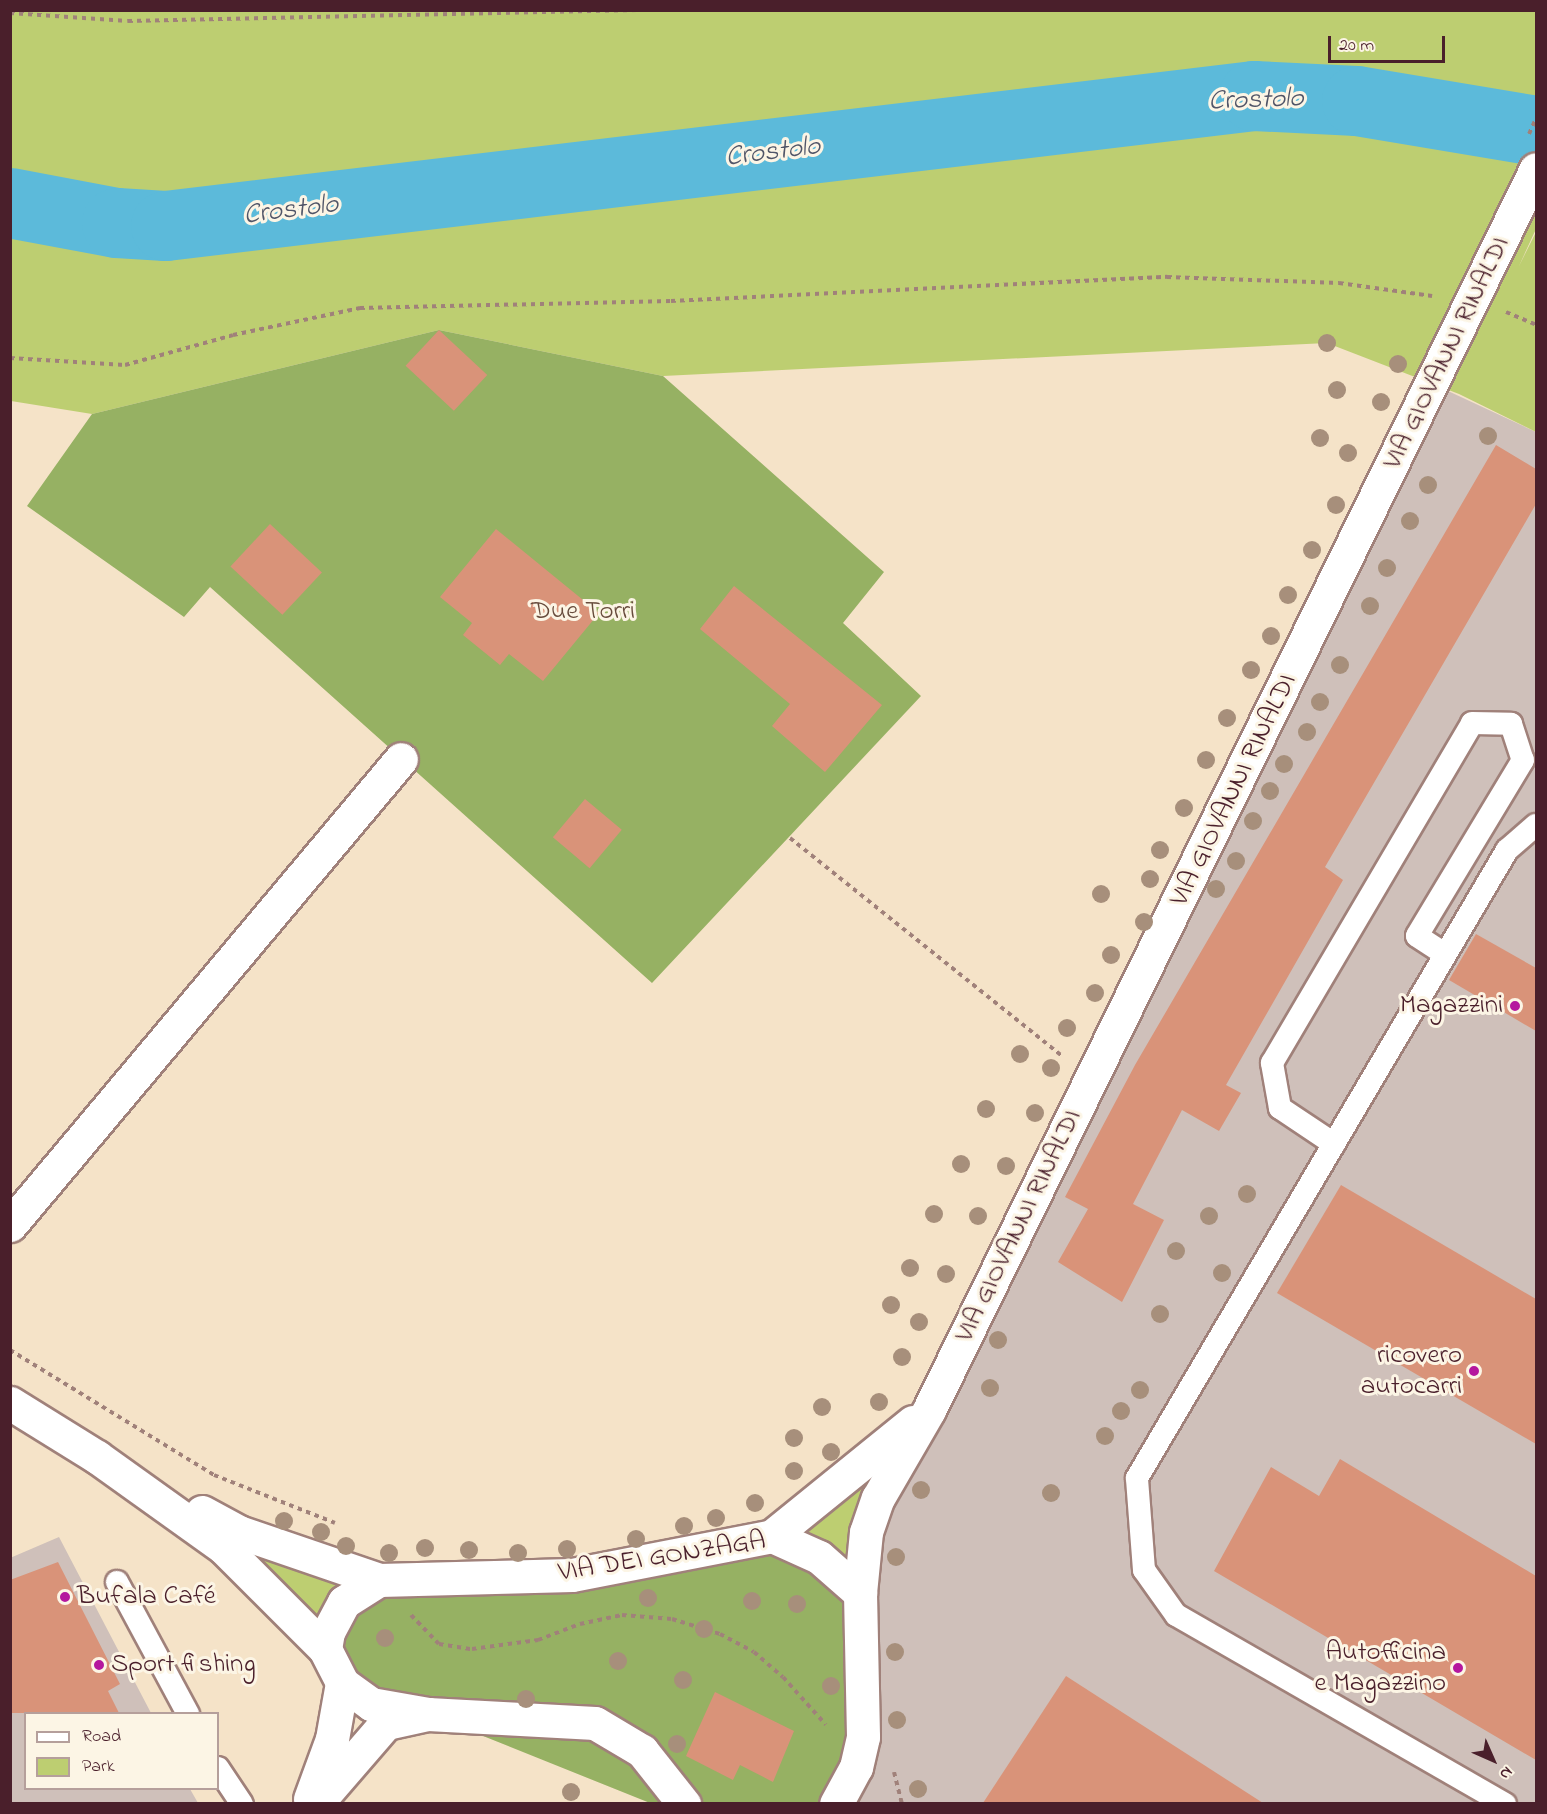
<!DOCTYPE html>
<html>
<head>
<meta charset="utf-8">
<style>
  body { margin:0 }
  #map { position:relative; width:1547px; height:1814px; overflow:hidden; background:#f5e3c8; font-family:"Indie Flower",sans-serif }
  div>[style] { position:absolute }
  .industrial>* { inset:0; background:#cfc0ba }
  .green>* { inset:0; background:#bdce71 }
  .forest>* { inset:0; background:#96b163 }
  .river>* { height:70px; margin:-35px; padding:0 35px; transform-origin:35px; border-radius:35px; background:#5cbada }
  .building>* { inset:0; background:#d99379; transform-origin:0 0 }
  .path>* { height:4px; margin-top:-2px; transform-origin:0; background:repeating-linear-gradient(90deg,#a0817a 0 4.5px,transparent 0 9px) }
  .roads { filter:drop-shadow(2px 0 #a0817a) drop-shadow(-2px 0 #a0817a) drop-shadow(0 2px #a0817a) drop-shadow(0 -2px #a0817a) }
  .lane>* { height:22px; margin:-11px; padding:0 11px; transform-origin:11px; border-radius:11px; background:#fff }
  .street>* { height:33px; margin:-16.5px; padding:0 16.5px; transform-origin:16.5px; border-radius:16.5px; background:#fff }
  .secondary>* { height:33px; margin:-16.5px; padding:0 16.5px; transform-origin:16.5px; border-radius:16.5px; background:#fff }
  .trees>* { width:18px; height:18px; margin:-9px; border-radius:50%; background:#a78f7b }
  .dots>* { width:16px; height:16px; translate:-50% -50%; box-sizing:border-box; border:3px solid #fcf5e5; border-radius:50% }
  span { translate:-50% -50%; white-space:nowrap; text-align:center; line-height:1.15; -webkit-text-stroke:6px #fcf5e5; paint-order:stroke }
  .street-label { font-size:27px; color:#4a1f2b }
  .park-label { font-size:27px; color:#674b3c }
  .poi-label { font-size:27px; color:#4a1f2b }
  .right { translate:-100% -50%; text-align:right }
  .left { translate:0 -50%; text-align:left }
  .water-label { font-size:28px; color:#505568; font-style:italic }
  .frame { position:absolute; inset:0; border:12px solid #4a1f2b; pointer-events:none }
  .legend { position:absolute; left:24px; top:1712px; width:195px; height:78px; box-sizing:border-box; background:#fcf5e5; border:2px solid #b59f9b; margin:0; padding:8px 10px; list-style:none; font-size:18px; color:#4a1f2b }
  .legend li { display:flex; align-items:center; gap:12px; height:30px }
  .legend b { width:30px; border:2px solid #b59f9b }
  .north { position:absolute; left:1463px; top:1730px; width:60px; height:60px; -webkit-text-stroke:4px #fcf5e5; paint-order:stroke; rotate:135deg; font-size:16px; font-weight:700; line-height:24px; text-align:center; color:#4a1f2b }
  .north::after { content:''; display:block; margin:auto; width:21px; height:27px; background:#4a1f2b; clip-path:polygon(50% 0,100% 100%,50% 72%,0 100%) }
  .scale { position:absolute; left:1328px; top:36px; width:117px; height:27px; box-sizing:border-box; border:3px solid #4a1f2b; border-top:0; padding-left:8px; font-size:18px; line-height:21px; white-space:nowrap; color:#4a1f2b; -webkit-text-stroke:4px #fcf5e5; paint-order:stroke }
</style>
</head>
<body>
<div id="map">
  <div class="industrial">
    <i style="clip-path:polygon(1433px 384px,1536px 432px,1536px 1803px,859px 1803px,856px 1767px,874px 1538px)"></i>
    <i style="clip-path:polygon(59px 1537px,151px 1713px,26px 1714px,26px 1788px,190px 1789px,198px 1803px,11px 1803px,10px 1558px)"></i>
  </div>
  <div class="green">
    <i style="clip-path:polygon(10px 11px,1536px 11px,1536px 229px,1519px 266px,1536px 232px,1536px 432px,1459px 394px,1327px 343px,663px 376px,439px 330px,92px 414px,11px 401px)"></i>
    <i style="clip-path:polygon(929px 1410px,878px 1498px,860px 1593px,772px 1536px)"></i>
    <i style="clip-path:polygon(224px 1548px,379px 1580px,328px 1632px)"></i>
  </div>
  <div class="forest">
    <i style="clip-path:polygon(439px 330px,663px 376px,884px 572px,843px 623px,921px 696px,652px 983px,210px 587px,184px 617px,27px 506px,92px 414px)"></i>
    <i style="clip-path:polygon(772px 1536px,841px 1573px,863px 1737px,836px 1803px,650px 1803px,428px 1714px,371px 1704px,328px 1632px,344px 1602px)"></i>
  </div>
  <div class="river">
    <i style="left:10px;top:203px;width:109px;rotate:10.6deg"></i>
    <i style="left:117px;top:223px;width:49px;rotate:3.5deg"></i>
    <i style="left:166px;top:226px;width:1096px;rotate:-6.81deg"></i>
    <i style="left:1254px;top:96px;width:103px;rotate:2.8deg"></i>
    <i style="left:1357px;top:101px;width:181px;rotate:9.5deg"></i>
  </div>
  <div class="building">
    <i style="left:439px;top:330px;width:66px;height:49px;rotate:43deg"></i>
    <i style="clip-path:polygon(1496px 445px,1536px 469px,1536px 504px,1325px 867px,1343px 880px,1226px 1085px,1241px 1093px,1219px 1131px,1182px 1110px,1133px 1204px,1164px 1220px,1122px 1302px,1058px 1262px,1088px 1209px,1065px 1197px,1135px 1065px)"></i>
    <i style="left:270px;top:524px;width:71px;height:58px;rotate:43deg"></i>
    <i style="clip-path:polygon(496px 529px,599px 613px,543px 681px,509px 654px,500px 665px,463px 635px,472px 623px,440px 597px)"></i>
    <i style="clip-path:polygon(734px 586px,882px 705px,825px 772px,772px 726px,790px 704px,700px 629px)"></i>
    <i style="left:585px;top:799px;width:48px;height:50px;rotate:40deg"></i>
    <i style="clip-path:polygon(1476px 934px,1536px 968px,1536px 1031px,1449px 980px)"></i>
    <i style="clip-path:polygon(1341px 1185px,1536px 1299px,1536px 1444px,1277px 1293px)"></i>
    <i style="clip-path:polygon(1340px 1459px,1536px 1576px,1536px 1760px,1214px 1571px,1271px 1467px,1319px 1496px)"></i>
    <i style="clip-path:polygon(58px 1562px,120px 1684px,108px 1691px,119px 1713px,10px 1713px,10px 1580px)"></i>
    <i style="clip-path:polygon(1066px 1676px,1263px 1803px,983px 1803px)"></i>
    <i style="clip-path:polygon(715px 1692px,794px 1731px,773px 1782px,740px 1765px,733px 1780px,686px 1756px)"></i>
  </div>
  <div class="path">
    <i style="left:10px;top:13px;width:118px;rotate:3.9deg"></i>
    <i style="left:128px;top:21px;width:511px;rotate:-1.23deg"></i>
    <i style="left:1529px;top:134px;width:17px;rotate:-66deg"></i>
    <i style="left:1506px;top:312px;width:33px;rotate:23deg"></i>
    <i style="left:10px;top:358px;width:115px;rotate:3.5deg"></i>
    <i style="left:125px;top:365px;width:112px;rotate:-15.5deg"></i>
    <i style="left:233px;top:335px;width:130px;rotate:-12deg"></i>
    <i style="left:360px;top:308px;width:311px;rotate:-1.3deg"></i>
    <i style="left:671px;top:301px;width:497px;rotate:-2.8deg"></i>
    <i style="left:1167px;top:277px;width:172px;rotate:2deg"></i>
    <i style="left:1339px;top:283px;width:94px;rotate:8deg"></i>
    <i style="left:790px;top:838px;width:349px;rotate:38.7deg"></i>
    <i style="left:10px;top:1350px;width:239px;rotate:31.5deg"></i>
    <i style="left:214px;top:1475px;width:130px;rotate:21.6deg"></i>
    <i style="left:411px;top:1615px;width:40px;rotate:46deg"></i>
    <i style="left:439px;top:1644px;width:33px;rotate:9deg"></i>
    <i style="left:472px;top:1649px;width:67px;rotate:-7.8deg"></i>
    <i style="left:538px;top:1640px;width:45px;rotate:-20.9deg"></i>
    <i style="left:580px;top:1624px;width:43px;rotate:-12.1deg"></i>
    <i style="left:622px;top:1615px;width:50px;rotate:4.6deg"></i>
    <i style="left:672px;top:1619px;width:50px;rotate:17.4deg"></i>
    <i style="left:720px;top:1634px;width:38px;rotate:28deg"></i>
    <i style="left:754px;top:1652px;width:38px;rotate:41deg"></i>
    <i style="left:783px;top:1677px;width:64px;rotate:48.1deg"></i>
    <i style="left:894px;top:1772px;width:33px;rotate:76deg"></i>
  </div>
  <div class="roads">
    <div class="lane">
      <i style="left:1334px;top:1144px;width:65px;rotate:-146.3deg"></i>
      <i style="left:1280px;top:1108px;width:46px;rotate:-100.1deg"></i>
      <i style="left:1272px;top:1063px;width:394px;rotate:-59.5deg"></i>
      <i style="left:1472px;top:723px;width:39px;rotate:1deg"></i>
      <i style="left:1511px;top:724px;width:38px;rotate:72deg"></i>
      <i style="left:1523px;top:760px;width:205px;rotate:121.1deg"></i>
      <i style="left:1417px;top:936px;width:33px;rotate:33deg"></i>
      <i style="left:117px;top:1582px;width:150px;rotate:61.7deg"></i>
      <i style="left:218px;top:1768px;width:43px;rotate:56.3deg"></i>
      <i style="left:1505px;top:1804px;width:379px;rotate:-150.1deg"></i>
      <i style="left:1176px;top:1615px;width:55px;rotate:-125.4deg"></i>
      <i style="left:1144px;top:1570px;width:92px;rotate:-94.4deg"></i>
      <i style="left:1137px;top:1478px;width:729px;rotate:-59.49deg"></i>
      <i style="left:1507px;top:850px;width:38px;rotate:-41deg"></i>
    </div>
    <div class="street">
      <i style="left:10px;top:1225px;width:608px;rotate:-50deg"></i>
      <i style="left:310px;top:1799px;width:64px;rotate:-69.9deg"></i>
      <i style="left:332px;top:1739px;width:57px;rotate:-79.9deg"></i>
      <i style="left:316px;top:1804px;width:107px;rotate:-49.2deg"></i>
      <i style="left:386px;top:1723px;width:43px;rotate:-12.1deg"></i>
    </div>
    <div class="secondary">
      <i style="left:10px;top:1403px;width:102px;rotate:31.8deg"></i>
      <i style="left:97px;top:1457px;width:156px;rotate:35.6deg"></i>
      <i style="left:224px;top:1548px;width:143px;rotate:45deg"></i>
      <i style="left:325px;top:1649px;width:38px;rotate:63deg"></i>
      <i style="left:342px;top:1683px;width:36px;rotate:36deg"></i>
      <i style="left:371px;top:1704px;width:58px;rotate:10deg"></i>
      <i style="left:428px;top:1714px;width:167px;rotate:3.1deg"></i>
      <i style="left:595px;top:1723px;width:55px;rotate:30.8deg"></i>
      <i style="left:642px;top:1751px;width:68px;rotate:51.6deg"></i>
      <i style="left:202px;top:1512px;width:42px;rotate:28.4deg"></i>
      <i style="left:239px;top:1532px;width:148px;rotate:18.9deg"></i>
      <i style="left:772px;top:1536px;width:181px;rotate:-39deg"></i>
      <i style="left:860px;top:1593px;width:61px;rotate:-84.4deg"></i>
      <i style="left:866px;top:1532px;width:36px;rotate:-71deg"></i>
      <i style="left:878px;top:1498px;width:102px;rotate:-59.9deg"></i>
      <i style="left:929px;top:1410px;width:1381px;rotate:-63.94deg"></i>
      <i style="left:325px;top:1649px;width:17px;rotate:-80deg"></i>
      <i style="left:328px;top:1632px;width:34px;rotate:-62deg"></i>
      <i style="left:344px;top:1602px;width:41px;rotate:-32.2deg"></i>
      <i style="left:379px;top:1580px;width:193px;rotate:-1.5deg"></i>
      <i style="left:572px;top:1575px;width:204px;rotate:-11deg"></i>
      <i style="left:772px;top:1536px;width:51px;rotate:24.1deg"></i>
      <i style="left:819px;top:1557px;width:55px;rotate:41.3deg"></i>
      <i style="left:860px;top:1593px;width:144px;rotate:88.8deg"></i>
      <i style="left:863px;top:1737px;width:31px;rotate:103deg"></i>
      <i style="left:856px;top:1767px;width:42px;rotate:118.4deg"></i>
    </div>
  </div>
  <div class="trees">
    <i style="left:1327px;top:343px"></i>
    <i style="left:1398px;top:364px"></i>
    <i style="left:1337px;top:390px"></i>
    <i style="left:1381px;top:402px"></i>
    <i style="left:1488px;top:436px"></i>
    <i style="left:1320px;top:438px"></i>
    <i style="left:1348px;top:453px"></i>
    <i style="left:1428px;top:485px"></i>
    <i style="left:1336px;top:505px"></i>
    <i style="left:1410px;top:521px"></i>
    <i style="left:1312px;top:550px"></i>
    <i style="left:1387px;top:568px"></i>
    <i style="left:1288px;top:595px"></i>
    <i style="left:1370px;top:606px"></i>
    <i style="left:1271px;top:636px"></i>
    <i style="left:1340px;top:665px"></i>
    <i style="left:1251px;top:670px"></i>
    <i style="left:1320px;top:702px"></i>
    <i style="left:1227px;top:718px"></i>
    <i style="left:1307px;top:732px"></i>
    <i style="left:1206px;top:760px"></i>
    <i style="left:1284px;top:764px"></i>
    <i style="left:1270px;top:791px"></i>
    <i style="left:1184px;top:808px"></i>
    <i style="left:1253px;top:821px"></i>
    <i style="left:1160px;top:850px"></i>
    <i style="left:1236px;top:861px"></i>
    <i style="left:1150px;top:879px"></i>
    <i style="left:1216px;top:889px"></i>
    <i style="left:1101px;top:894px"></i>
    <i style="left:1144px;top:922px"></i>
    <i style="left:1111px;top:955px"></i>
    <i style="left:1095px;top:993px"></i>
    <i style="left:1067px;top:1028px"></i>
    <i style="left:1020px;top:1054px"></i>
    <i style="left:1051px;top:1068px"></i>
    <i style="left:986px;top:1109px"></i>
    <i style="left:1035px;top:1113px"></i>
    <i style="left:961px;top:1164px"></i>
    <i style="left:1006px;top:1166px"></i>
    <i style="left:1247px;top:1194px"></i>
    <i style="left:934px;top:1214px"></i>
    <i style="left:978px;top:1216px"></i>
    <i style="left:1209px;top:1216px"></i>
    <i style="left:1176px;top:1251px"></i>
    <i style="left:910px;top:1268px"></i>
    <i style="left:1222px;top:1273px"></i>
    <i style="left:946px;top:1274px"></i>
    <i style="left:891px;top:1305px"></i>
    <i style="left:1160px;top:1314px"></i>
    <i style="left:919px;top:1322px"></i>
    <i style="left:998px;top:1340px"></i>
    <i style="left:902px;top:1357px"></i>
    <i style="left:990px;top:1388px"></i>
    <i style="left:1140px;top:1390px"></i>
    <i style="left:879px;top:1402px"></i>
    <i style="left:822px;top:1407px"></i>
    <i style="left:1121px;top:1411px"></i>
    <i style="left:1105px;top:1436px"></i>
    <i style="left:794px;top:1438px"></i>
    <i style="left:831px;top:1452px"></i>
    <i style="left:794px;top:1471px"></i>
    <i style="left:921px;top:1490px"></i>
    <i style="left:1051px;top:1493px"></i>
    <i style="left:755px;top:1503px"></i>
    <i style="left:716px;top:1518px"></i>
    <i style="left:284px;top:1521px"></i>
    <i style="left:684px;top:1526px"></i>
    <i style="left:321px;top:1532px"></i>
    <i style="left:636px;top:1539px"></i>
    <i style="left:346px;top:1546px"></i>
    <i style="left:425px;top:1548px"></i>
    <i style="left:567px;top:1549px"></i>
    <i style="left:469px;top:1550px"></i>
    <i style="left:389px;top:1553px"></i>
    <i style="left:518px;top:1553px"></i>
    <i style="left:896px;top:1557px"></i>
    <i style="left:648px;top:1598px"></i>
    <i style="left:752px;top:1601px"></i>
    <i style="left:797px;top:1604px"></i>
    <i style="left:704px;top:1629px"></i>
    <i style="left:385px;top:1638px"></i>
    <i style="left:895px;top:1652px"></i>
    <i style="left:618px;top:1661px"></i>
    <i style="left:683px;top:1680px"></i>
    <i style="left:831px;top:1686px"></i>
    <i style="left:526px;top:1699px"></i>
    <i style="left:897px;top:1720px"></i>
    <i style="left:677px;top:1744px"></i>
    <i style="left:918px;top:1789px"></i>
    <i style="left:571px;top:1792px"></i>
  </div>
  <div class="dots">
    <i style="left:1515px;top:1006px;background:#b5179e"></i>
    <i style="left:1474px;top:1371px;background:#b5179e"></i>
    <i style="left:65px;top:1597px;background:#b5179e"></i>
    <i style="left:99px;top:1665px;background:#b5179e"></i>
    <i style="left:1458px;top:1668px;background:#b5179e"></i>
  </div>
  <div class="street-label">
    <span style="left:1447px;top:353px;rotate:-64deg">VIA GIOVANNI RINALDI</span>
    <span style="left:1234px;top:790px;rotate:-64deg">VIA GIOVANNI RINALDI</span>
    <span style="left:1019px;top:1226px;rotate:-64deg">VIA GIOVANNI RINALDI</span>
    <span style="left:662px;top:1557px;rotate:-9deg">VIA DEI GONZAGA</span>
  </div>
  <div class="park-label">
    <span style="left:583px;top:612px">Due Torri</span>
  </div>
  <div class="poi-label">
    <span class="right" style="left:1503px;top:1006px">Magazzini</span>
    <span class="right" style="left:1462px;top:1371px">ricovero<br>autocarri</span>
    <span class="left" style="left:77px;top:1597px">Bufala Café</span>
    <span class="right" style="left:1446px;top:1668px">Autofficina<br>e Magazzino</span>
    <span class="left" style="left:111px;top:1665px">Sport fishing</span>
  </div>
  <div class="water-label">
    <span style="left:1256px;top:101px;rotate:-2deg">Crostolo</span>
    <span style="left:773px;top:153px;rotate:-7deg">Crostolo</span>
    <span style="left:291px;top:211px;rotate:-7deg">Crostolo</span>
  </div>
  <div class="frame"></div>
  <ul class="legend">
  <li><b style="height:8px;background:#fff"></b>Road</li>
  <li><b style="height:16px;background:#bdce71"></b>Park</li>
  </ul>
  <div class="north">N</div>
  <div class="scale">20 m</div>
</div>
</body>
</html>
